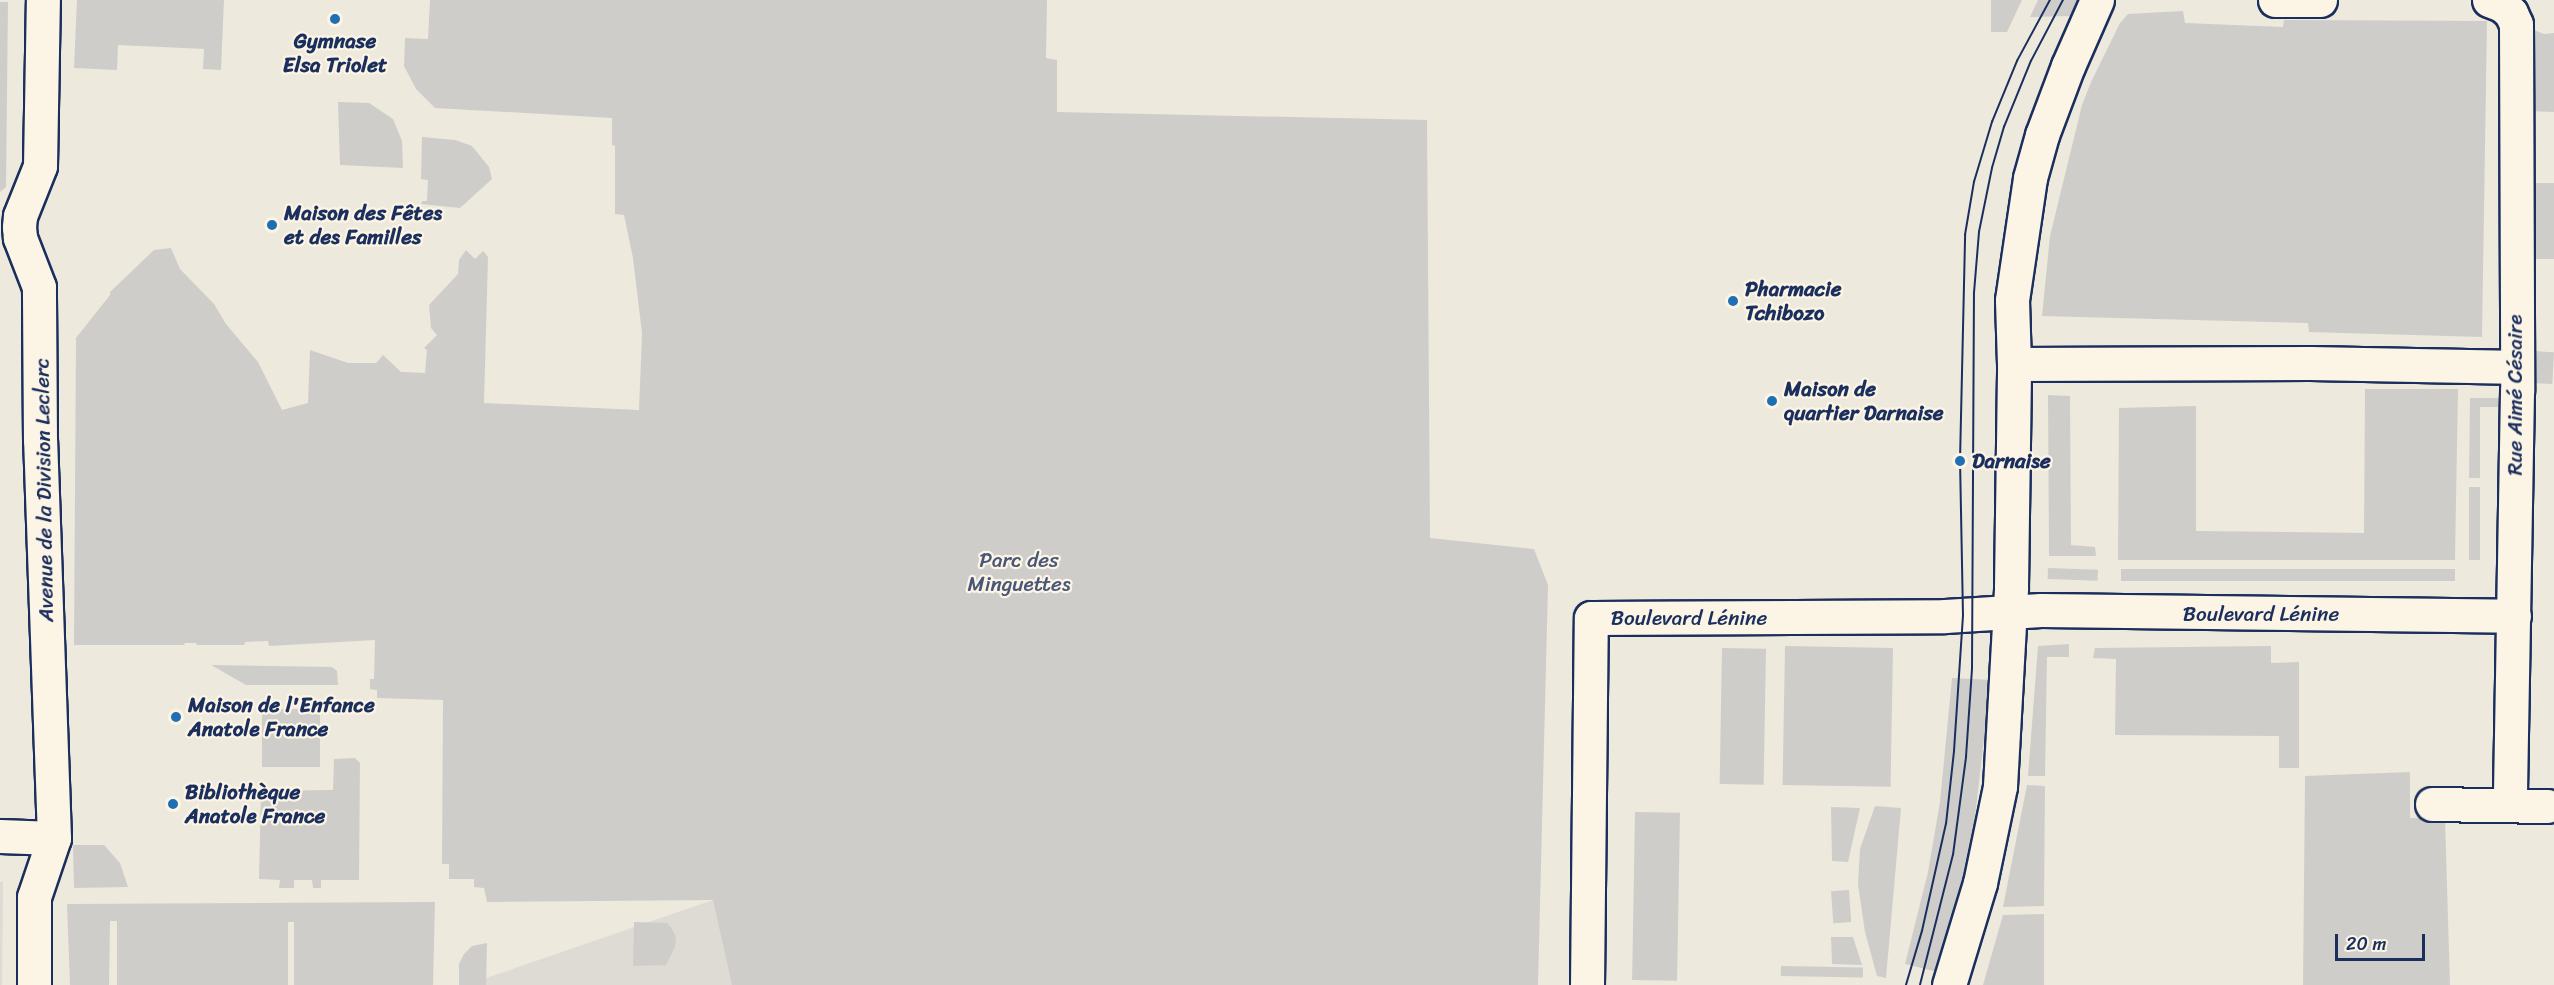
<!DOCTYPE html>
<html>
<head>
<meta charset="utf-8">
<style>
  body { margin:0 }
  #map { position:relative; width:2554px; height:985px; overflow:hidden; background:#eee9dd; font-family:Sriracha,sans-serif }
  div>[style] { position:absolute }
  .built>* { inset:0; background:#dedbd4; transform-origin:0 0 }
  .green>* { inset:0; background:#cfcdca; transform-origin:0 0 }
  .roads { filter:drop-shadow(2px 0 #1b2f5e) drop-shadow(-2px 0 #1b2f5e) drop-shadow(0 2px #1b2f5e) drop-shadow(0 -2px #1b2f5e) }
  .minor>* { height:33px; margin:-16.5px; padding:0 16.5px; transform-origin:16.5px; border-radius:16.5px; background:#fcf5e5 }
  .tram>* { height:1.5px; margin:-0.75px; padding:0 0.75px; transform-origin:0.75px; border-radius:0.75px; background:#1b2f5e }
  .dots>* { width:16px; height:16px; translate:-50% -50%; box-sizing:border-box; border:3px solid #fcf5e5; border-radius:50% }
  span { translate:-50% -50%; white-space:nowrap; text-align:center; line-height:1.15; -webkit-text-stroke:4.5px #fcf5e5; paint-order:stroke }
  .poi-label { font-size:21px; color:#1b2f5e; font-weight:700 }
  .left { translate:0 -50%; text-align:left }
  .street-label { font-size:21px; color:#1b2f5e }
  .park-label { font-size:21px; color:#485679 }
  .scale { position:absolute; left:2335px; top:934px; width:90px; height:27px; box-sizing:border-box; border:3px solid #1b2f5e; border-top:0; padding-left:8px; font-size:18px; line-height:21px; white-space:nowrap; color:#1b2f5e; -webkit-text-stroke:4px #fcf5e5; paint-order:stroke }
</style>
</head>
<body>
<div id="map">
  <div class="built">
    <i style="clip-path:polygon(0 882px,3px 882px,2px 985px,0 985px)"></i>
    <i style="left:713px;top:900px;width:90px;height:646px;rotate:71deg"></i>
  </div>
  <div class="green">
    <i style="clip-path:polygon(77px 0,224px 0,221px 70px,203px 69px,204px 49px,118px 45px,117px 70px,74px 68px)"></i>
    <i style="clip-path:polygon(430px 0,1047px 0,1046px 58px,1057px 60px,1057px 112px,1427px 120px,1430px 538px,1534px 549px,1548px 585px,1538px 985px,732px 985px,713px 900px,487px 902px,484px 888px,474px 887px,474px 879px,449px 879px,449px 864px,442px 864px,443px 700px,377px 698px,377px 690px,370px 689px,370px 679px,374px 679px,375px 640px,269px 646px,268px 641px,245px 642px,244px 645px,197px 645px,196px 643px,185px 643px,184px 645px,74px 645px,76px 338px,110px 295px,110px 292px,154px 250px,171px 248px,180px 269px,214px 304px,226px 324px,258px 362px,282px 410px,308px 403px,310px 350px,348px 363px,376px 363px,383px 355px,401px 372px,425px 373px,427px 350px,424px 348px,437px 335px,431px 328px,429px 305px,458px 274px,459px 260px,466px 250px,475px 259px,483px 251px,488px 257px,484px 403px,639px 410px,642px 333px,633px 258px,624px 215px,615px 214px,615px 146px,612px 145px,612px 118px,435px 108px,416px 89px,404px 66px,405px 38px,428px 39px)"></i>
    <i style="clip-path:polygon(1991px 0,2022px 0,2007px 32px,1991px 32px)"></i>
    <i style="clip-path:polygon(2038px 0,2078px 0,2070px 16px,2030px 17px)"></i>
    <i style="clip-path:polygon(0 2px,8px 2px,6px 187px,0 192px)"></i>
    <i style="clip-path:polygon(2183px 11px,2185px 23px,2283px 27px,2284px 20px,2487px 21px,2482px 337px,2309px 332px,2308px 323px,2042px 316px,2050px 236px,2082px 105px,2091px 82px,2120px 23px,2128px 14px)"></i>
    <i style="clip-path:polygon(2529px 28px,2544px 34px,2554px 33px,2554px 112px,2526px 111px)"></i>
    <i style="clip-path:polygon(338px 102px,369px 103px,393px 119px,402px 141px,403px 168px,340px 165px)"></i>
    <i style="clip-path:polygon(422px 137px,455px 140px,472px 146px,489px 167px,492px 179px,460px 208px,421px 204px,422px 201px,427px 201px,428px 180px,421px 179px)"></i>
    <i style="clip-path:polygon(2529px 183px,2554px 183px,2554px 259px,2524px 259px)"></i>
    <i style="left:2532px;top:351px;width:22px;height:32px;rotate:3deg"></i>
    <i style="clip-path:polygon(2365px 389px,2458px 389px,2455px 560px,2118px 560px,2119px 408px,2196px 406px,2196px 531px,2364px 533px)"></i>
    <i style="clip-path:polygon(2048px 395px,2070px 396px,2071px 545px,2095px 547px,2096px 556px,2049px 556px)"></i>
    <i style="clip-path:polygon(2470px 398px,2503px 398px,2503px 407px,2480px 407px,2480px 478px,2469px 478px)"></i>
    <i style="left:2469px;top:487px;width:11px;height:73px"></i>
    <i style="left:2048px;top:568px;width:50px;height:11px;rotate:2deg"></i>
    <i style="left:2121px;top:569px;width:334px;height:12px"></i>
    <i style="clip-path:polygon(2069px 644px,2069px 657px,2047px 657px,2045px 776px,2028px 776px,2038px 646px)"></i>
    <i style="left:1785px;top:646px;width:108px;height:139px;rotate:1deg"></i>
    <i style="clip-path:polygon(2271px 646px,2271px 663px,2299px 662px,2299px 768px,2279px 768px,2279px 736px,2115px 735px,2116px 659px,2093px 658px,2095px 648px)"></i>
    <i style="left:1722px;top:648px;width:44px;height:136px;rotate:1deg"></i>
    <i style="clip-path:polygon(211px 665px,332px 667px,337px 671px,338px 685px,246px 685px)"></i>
    <i style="clip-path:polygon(1952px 678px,1991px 680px,1974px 825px,1964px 876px,1938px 972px,1905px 964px,1928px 872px,1940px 802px)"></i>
    <i style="left:262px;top:709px;width:58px;height:58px"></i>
    <i style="clip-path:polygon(355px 758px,360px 763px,359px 880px,321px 880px,321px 888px,313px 888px,312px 880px,294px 880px,294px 888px,279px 888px,280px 880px,259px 879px,261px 791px,333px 790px,334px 759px)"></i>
    <i style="clip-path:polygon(2410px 772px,2410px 818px,2445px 819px,2450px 985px,2303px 985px,2305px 776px)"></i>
    <i style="clip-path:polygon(2027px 785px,2045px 786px,2044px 906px,2003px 907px)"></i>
    <i style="clip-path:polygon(1875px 806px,1901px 808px,1886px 978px,1877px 976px,1865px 932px,1858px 884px,1860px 849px)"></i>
    <i style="clip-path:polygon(1831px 807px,1860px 808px,1848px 862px,1832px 861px)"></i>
    <i style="left:1635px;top:812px;width:45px;height:168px;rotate:1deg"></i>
    <i style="clip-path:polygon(73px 845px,104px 845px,120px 863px,128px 887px,74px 888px)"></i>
    <i style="left:1849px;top:890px;width:32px;height:18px;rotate:86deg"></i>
    <i style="clip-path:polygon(435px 902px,433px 985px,294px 985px,294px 922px,288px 922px,288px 985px,117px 985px,117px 921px,110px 921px,109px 985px,70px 985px,67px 904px)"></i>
    <i style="clip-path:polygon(2044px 914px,2044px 985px,1983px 985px,2003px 915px)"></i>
    <i style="clip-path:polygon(634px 922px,667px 923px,671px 927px,676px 937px,675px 947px,666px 965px,633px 966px)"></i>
    <i style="clip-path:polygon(1831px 937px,1853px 937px,1862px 965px,1832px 964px)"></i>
    <i style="clip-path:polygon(487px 943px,486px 985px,459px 985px,459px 964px,464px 954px,472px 946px)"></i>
    <i style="left:1781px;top:966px;width:82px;height:10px;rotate:1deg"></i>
  </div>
  <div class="roads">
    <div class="minor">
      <i style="left:2275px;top:0;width:45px"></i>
      <i style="left:2489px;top:0;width:14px;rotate:21deg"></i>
      <i style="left:2502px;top:5px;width:12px;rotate:42deg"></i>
      <i style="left:2511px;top:13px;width:12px;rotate:66deg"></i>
      <i style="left:2516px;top:24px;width:367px;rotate:89.8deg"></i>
      <i style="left:2517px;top:391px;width:414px;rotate:91deg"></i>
      <i style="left:2014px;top:364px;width:296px;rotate:-0.2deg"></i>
      <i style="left:2310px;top:363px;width:206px;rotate:1.1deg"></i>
      <i style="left:2432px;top:804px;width:115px;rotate:1deg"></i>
      <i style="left:0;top:836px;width:54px;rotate:2.1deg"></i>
      <i style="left:34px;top:985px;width:88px;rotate:-90deg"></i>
      <i style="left:34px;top:897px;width:62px;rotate:-71.3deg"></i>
      <i style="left:54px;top:838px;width:398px;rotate:-92deg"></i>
      <i style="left:40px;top:440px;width:153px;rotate:-90.4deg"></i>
      <i style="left:39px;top:287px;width:53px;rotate:-111.2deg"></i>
      <i style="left:20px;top:238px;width:11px;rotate:-95deg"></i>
      <i style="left:19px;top:227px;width:11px;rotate:-85deg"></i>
      <i style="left:20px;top:216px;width:54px;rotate:-68.2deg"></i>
      <i style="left:40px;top:166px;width:166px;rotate:-89deg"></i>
      <i style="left:1587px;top:985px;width:367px;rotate:-89.4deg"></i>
      <i style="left:1591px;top:618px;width:354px;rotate:-0.3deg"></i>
      <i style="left:1945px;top:616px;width:96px;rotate:-3.6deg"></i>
      <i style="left:2041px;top:610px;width:473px;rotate:0.7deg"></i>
      <i style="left:1949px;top:985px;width:107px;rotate:-73.1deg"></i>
      <i style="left:1980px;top:883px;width:99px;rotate:-78.3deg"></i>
      <i style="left:2000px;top:786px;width:199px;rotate:-86.8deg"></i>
      <i style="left:2011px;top:587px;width:223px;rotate:-89.2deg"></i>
      <i style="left:2014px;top:364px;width:64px;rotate:-91.8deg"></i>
      <i style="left:2012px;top:300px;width:123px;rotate:-81.6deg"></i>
      <i style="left:2030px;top:178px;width:45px;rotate:-74.4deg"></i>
      <i style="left:2042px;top:135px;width:74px;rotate:-69.4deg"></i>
      <i style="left:2068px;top:66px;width:72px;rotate:-66.3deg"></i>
    </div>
  </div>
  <div class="tram">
    <i style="left:1906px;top:985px;width:56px;rotate:-73.5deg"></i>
    <i style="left:1922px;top:931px;width:110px;rotate:-77.4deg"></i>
    <i style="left:1946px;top:824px;width:73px;rotate:-83.7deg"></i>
    <i style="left:1954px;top:751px;width:135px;rotate:-86.2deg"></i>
    <i style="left:1963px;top:616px;width:155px;rotate:-91.1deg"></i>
    <i style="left:1960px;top:461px;width:226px;rotate:-88.7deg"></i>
    <i style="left:1965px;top:235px;width:54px;rotate:-80.4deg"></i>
    <i style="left:1974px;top:182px;width:63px;rotate:-73.3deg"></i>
    <i style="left:1992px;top:122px;width:66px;rotate:-67.7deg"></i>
    <i style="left:2017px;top:61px;width:69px;rotate:-61.6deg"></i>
    <i style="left:1920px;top:985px;width:134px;rotate:-75.8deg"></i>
    <i style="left:1953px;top:855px;width:99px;rotate:-82.4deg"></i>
    <i style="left:1966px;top:757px;width:88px;rotate:-86.1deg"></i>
    <i style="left:1972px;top:669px;width:376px;rotate:-89.7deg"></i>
    <i style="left:1974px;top:293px;width:61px;rotate:-85.3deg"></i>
    <i style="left:1979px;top:232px;width:65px;rotate:-78.5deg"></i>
    <i style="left:1992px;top:168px;width:43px;rotate:-73.7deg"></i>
    <i style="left:2004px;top:127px;width:71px;rotate:-67.8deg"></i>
    <i style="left:2031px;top:61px;width:69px;rotate:-62.3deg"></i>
  </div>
  <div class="dots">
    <i style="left:335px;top:19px;background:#1f6fb2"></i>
    <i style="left:272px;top:225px;background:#1f6fb2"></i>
    <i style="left:1733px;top:301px;background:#1f6fb2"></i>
    <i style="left:1772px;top:401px;background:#1f6fb2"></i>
    <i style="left:1960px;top:461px;background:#1f6fb2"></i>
    <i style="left:176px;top:717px;background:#1f6fb2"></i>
    <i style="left:173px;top:804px;background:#1f6fb2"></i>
  </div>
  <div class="poi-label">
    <span style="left:335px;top:53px">Gymnase<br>Elsa Triolet</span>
    <span class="left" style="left:284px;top:225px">Maison des Fêtes<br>et des Familles</span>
    <span class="left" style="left:1745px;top:301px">Pharmacie<br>Tchibozo</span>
    <span class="left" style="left:1784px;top:401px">Maison de<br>quartier Darnaise</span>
    <span class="left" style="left:1972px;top:461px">Darnaise</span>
    <span class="left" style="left:188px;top:717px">Maison de l'Enfance<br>Anatole France</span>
    <span class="left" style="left:185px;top:804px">Bibliothèque<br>Anatole France</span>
  </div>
  <div class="street-label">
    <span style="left:2515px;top:395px;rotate:-90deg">Rue Aimé Césaire</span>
    <span style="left:44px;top:490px;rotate:-91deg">Avenue de la Division Leclerc</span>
    <span style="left:2261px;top:614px">Boulevard Lénine</span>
    <span style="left:1689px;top:618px">Boulevard Lénine</span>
  </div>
  <div class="park-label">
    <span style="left:1019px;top:572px">Parc des<br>Minguettes</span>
  </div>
  <div class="scale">20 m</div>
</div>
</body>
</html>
